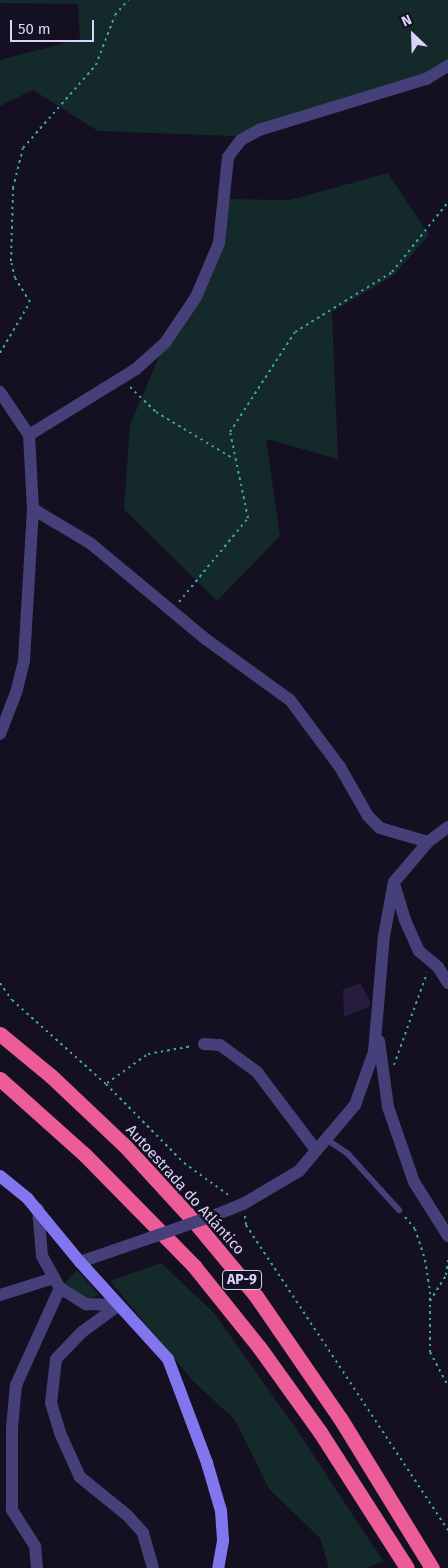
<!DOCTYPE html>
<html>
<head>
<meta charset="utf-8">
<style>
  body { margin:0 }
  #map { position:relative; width:448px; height:1568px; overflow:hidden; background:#141021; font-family:"Fira Sans",sans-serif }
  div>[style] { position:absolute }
  .green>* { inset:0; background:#14292a }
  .building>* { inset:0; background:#271e3f }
  .path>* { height:2px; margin-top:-1px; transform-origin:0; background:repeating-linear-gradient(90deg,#3ca6a6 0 2.5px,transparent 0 6.5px) }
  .lane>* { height:6px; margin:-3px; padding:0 3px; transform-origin:3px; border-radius:3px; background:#46407a }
  .street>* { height:12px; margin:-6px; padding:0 6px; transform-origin:6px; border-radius:6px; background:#46407a }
  .secondary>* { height:12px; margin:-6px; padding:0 6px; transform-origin:6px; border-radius:6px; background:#8276ef }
  .highway>* { height:15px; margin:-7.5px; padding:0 7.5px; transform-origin:7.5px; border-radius:7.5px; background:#ec5d98 }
  .street-bridge>* { height:12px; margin:-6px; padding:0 6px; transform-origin:6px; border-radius:6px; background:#46407a }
  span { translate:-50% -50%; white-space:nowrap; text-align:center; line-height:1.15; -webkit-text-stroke:5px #141021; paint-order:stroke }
  .shield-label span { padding:1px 4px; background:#141021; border:1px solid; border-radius:4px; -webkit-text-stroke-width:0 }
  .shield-label { font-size:14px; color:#dbd4fa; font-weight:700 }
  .street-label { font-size:15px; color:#dbd4fa }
  .north { position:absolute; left:388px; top:10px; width:50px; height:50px; -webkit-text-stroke:4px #141021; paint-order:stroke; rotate:336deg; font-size:14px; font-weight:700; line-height:20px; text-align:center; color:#dbd4fa }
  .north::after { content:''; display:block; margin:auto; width:18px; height:22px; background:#dbd4fa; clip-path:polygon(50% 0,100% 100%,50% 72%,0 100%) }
  .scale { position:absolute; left:10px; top:20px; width:84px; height:22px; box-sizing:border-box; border:2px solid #dbd4fa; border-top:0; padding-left:6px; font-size:15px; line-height:18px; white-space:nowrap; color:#dbd4fa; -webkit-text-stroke:4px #141021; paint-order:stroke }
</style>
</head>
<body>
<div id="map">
  <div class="green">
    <i style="clip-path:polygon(0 0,448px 0,448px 65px,321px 111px,234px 136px,98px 131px,33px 90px,0 106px,0 60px,80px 39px,78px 4px,0 3px)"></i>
    <i style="clip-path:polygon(388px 173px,429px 235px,394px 275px,332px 312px,338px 459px,266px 439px,280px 536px,217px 601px,124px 509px,130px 425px,165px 343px,219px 243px,225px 199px,290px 200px)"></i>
    <i style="clip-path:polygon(161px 1263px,214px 1313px,297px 1430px,383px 1561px,366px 1568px,329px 1568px,320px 1538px,269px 1489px,235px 1420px,192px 1380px,110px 1281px)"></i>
    <i style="clip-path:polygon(77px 1270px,99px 1295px,88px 1299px,64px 1284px)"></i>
  </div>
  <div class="building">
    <i style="clip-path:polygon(360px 983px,370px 1001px,370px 1006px,344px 1017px,343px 990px)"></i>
  </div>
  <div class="path">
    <i style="left:0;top:353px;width:59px;rotate:-59.5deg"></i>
    <i style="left:30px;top:302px;width:28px;rotate:-122deg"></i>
    <i style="left:15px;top:278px;width:17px;rotate:-103deg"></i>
    <i style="left:11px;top:261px;width:73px;rotate:-88.4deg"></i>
    <i style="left:13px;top:188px;width:41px;rotate:-76deg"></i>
    <i style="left:23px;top:148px;width:111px;rotate:-48.7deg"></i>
    <i style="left:96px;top:65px;width:53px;rotate:-69.2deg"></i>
    <i style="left:115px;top:15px;width:20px;rotate:-49deg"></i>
    <i style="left:130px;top:387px;width:36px;rotate:44deg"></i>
    <i style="left:156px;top:412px;width:91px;rotate:31.1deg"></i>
    <i style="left:179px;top:602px;width:109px;rotate:-50.6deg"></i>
    <i style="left:248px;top:518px;width:88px;rotate:-101.8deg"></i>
    <i style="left:230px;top:432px;width:119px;rotate:-57deg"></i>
    <i style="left:295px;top:332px;width:114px;rotate:-31.7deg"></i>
    <i style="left:392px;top:272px;width:90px;rotate:-51.3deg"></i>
    <i style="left:0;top:983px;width:21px;rotate:55deg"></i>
    <i style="left:12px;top:1000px;width:126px;rotate:41.8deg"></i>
    <i style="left:106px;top:1084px;width:111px;rotate:45.4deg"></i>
    <i style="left:184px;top:1163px;width:57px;rotate:35.7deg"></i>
    <i style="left:394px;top:1065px;width:98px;rotate:-70.3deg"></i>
    <i style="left:107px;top:1083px;width:50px;rotate:-35.3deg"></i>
    <i style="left:148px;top:1054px;width:45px;rotate:-10.3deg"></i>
    <i style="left:245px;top:1216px;width:9px;rotate:84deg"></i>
    <i style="left:246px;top:1225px;width:366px;rotate:56.5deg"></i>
    <i style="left:405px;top:1217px;width:16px;rotate:50deg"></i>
    <i style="left:415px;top:1229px;width:33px;rotate:72deg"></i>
    <i style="left:425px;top:1260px;width:32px;rotate:81deg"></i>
    <i style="left:430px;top:1292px;width:60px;rotate:90deg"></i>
    <i style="left:430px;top:1352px;width:38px;rotate:62deg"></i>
    <i style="left:430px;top:1301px;width:31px;rotate:-58deg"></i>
    <i style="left:446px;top:1275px;width:15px;rotate:-82deg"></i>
  </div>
  <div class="lane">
    <i style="left:326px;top:1139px;width:27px;rotate:34deg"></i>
    <i style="left:348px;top:1154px;width:76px;rotate:47.7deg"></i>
  </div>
  <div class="street">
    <i style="left:0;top:392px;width:52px;rotate:56deg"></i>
    <i style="left:29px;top:435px;width:74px;rotate:86.9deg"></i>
    <i style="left:33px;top:509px;width:152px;rotate:93.4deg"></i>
    <i style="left:24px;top:661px;width:30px;rotate:104deg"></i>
    <i style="left:17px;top:690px;width:47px;rotate:111.1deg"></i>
    <i style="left:29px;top:435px;width:126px;rotate:-31.7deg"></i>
    <i style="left:136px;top:369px;width:39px;rotate:-42deg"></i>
    <i style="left:165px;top:343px;width:55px;rotate:-56deg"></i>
    <i style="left:196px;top:297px;width:59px;rotate:-66.9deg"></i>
    <i style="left:219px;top:243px;width:86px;rotate:-84deg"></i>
    <i style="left:228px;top:157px;width:21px;rotate:-53deg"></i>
    <i style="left:241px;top:140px;width:21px;rotate:-29deg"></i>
    <i style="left:259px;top:130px;width:175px;rotate:-17deg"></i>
    <i style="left:426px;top:79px;width:26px;rotate:-31deg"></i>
    <i style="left:33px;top:509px;width:66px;rotate:30.8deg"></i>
    <i style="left:90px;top:543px;width:152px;rotate:39.7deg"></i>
    <i style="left:207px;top:640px;width:102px;rotate:35.9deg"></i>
    <i style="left:290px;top:700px;width:84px;rotate:53.3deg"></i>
    <i style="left:340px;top:767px;width:56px;rotate:60.3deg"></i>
    <i style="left:368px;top:816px;width:17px;rotate:45deg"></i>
    <i style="left:380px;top:828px;width:50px;rotate:16.3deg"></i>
    <i style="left:395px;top:887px;width:34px;rotate:73deg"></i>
    <i style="left:405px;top:920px;width:34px;rotate:66deg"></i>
    <i style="left:419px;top:951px;width:25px;rotate:40deg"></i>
    <i style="left:438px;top:967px;width:19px;rotate:58deg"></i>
    <i style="left:379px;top:1041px;width:67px;rotate:82.2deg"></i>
    <i style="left:388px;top:1107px;width:79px;rotate:70.9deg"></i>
    <i style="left:414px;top:1182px;width:64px;rotate:57.8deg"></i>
    <i style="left:204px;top:1044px;width:16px;rotate:4deg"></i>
    <i style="left:220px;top:1045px;width:46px;rotate:36.1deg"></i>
    <i style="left:257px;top:1072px;width:98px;rotate:52.9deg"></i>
    <i style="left:38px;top:1209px;width:47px;rotate:85.1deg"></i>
    <i style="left:42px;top:1256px;width:37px;rotate:61deg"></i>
    <i style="left:60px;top:1288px;width:31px;rotate:32deg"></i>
    <i style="left:86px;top:1304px;width:33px;rotate:2deg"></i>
    <i style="left:218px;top:1214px;width:27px;rotate:-22deg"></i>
    <i style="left:243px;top:1204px;width:65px;rotate:-30.5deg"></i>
    <i style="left:299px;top:1171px;width:87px;rotate:-49.7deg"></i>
    <i style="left:355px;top:1105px;width:56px;rotate:-70.3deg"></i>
    <i style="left:374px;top:1052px;width:116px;rotate:-85.1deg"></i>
    <i style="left:384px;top:936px;width:55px;rotate:-79.5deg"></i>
    <i style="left:394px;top:882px;width:52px;rotate:-49.6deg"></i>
    <i style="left:428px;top:842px;width:25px;rotate:-37deg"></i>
    <i style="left:80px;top:1262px;width:68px;rotate:-19deg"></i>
    <i style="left:0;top:1295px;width:57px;rotate:-17.5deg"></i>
    <i style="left:119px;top:1305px;width:46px;rotate:143.9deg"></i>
    <i style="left:82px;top:1332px;width:37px;rotate:134deg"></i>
    <i style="left:56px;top:1359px;width:44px;rotate:96.5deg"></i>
    <i style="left:51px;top:1403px;width:31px;rotate:73deg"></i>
    <i style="left:60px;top:1433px;width:48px;rotate:65.6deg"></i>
    <i style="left:80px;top:1477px;width:60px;rotate:39deg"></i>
    <i style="left:127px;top:1515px;width:24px;rotate:48deg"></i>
    <i style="left:143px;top:1533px;width:36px;rotate:74deg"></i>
    <i style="left:37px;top:1568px;width:22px;rotate:-95deg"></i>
    <i style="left:35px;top:1546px;width:43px;rotate:-122.6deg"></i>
    <i style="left:12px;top:1510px;width:82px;rotate:-90deg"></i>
    <i style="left:12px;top:1428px;width:43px;rotate:-84.7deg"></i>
    <i style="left:16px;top:1385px;width:107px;rotate:-65.6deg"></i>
  </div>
  <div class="secondary">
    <i style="left:0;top:1176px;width:36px;rotate:39deg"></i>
    <i style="left:28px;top:1199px;width:82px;rotate:50.5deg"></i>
    <i style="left:80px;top:1262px;width:131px;rotate:47.8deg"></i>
    <i style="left:168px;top:1359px;width:111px;rotate:69.4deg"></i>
    <i style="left:207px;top:1463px;width:50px;rotate:73.7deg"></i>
    <i style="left:221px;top:1511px;width:30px;rotate:86deg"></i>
    <i style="left:223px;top:1541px;width:27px;rotate:100deg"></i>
  </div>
  <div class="highway">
    <i style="left:0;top:1034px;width:66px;rotate:39.5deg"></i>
    <i style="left:51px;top:1076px;width:102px;rotate:43.4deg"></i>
    <i style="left:125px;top:1146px;width:100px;rotate:47.4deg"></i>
    <i style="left:193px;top:1220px;width:99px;rotate:50.3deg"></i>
    <i style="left:256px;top:1296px;width:148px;rotate:55.5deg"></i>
    <i style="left:340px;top:1418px;width:176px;rotate:58.5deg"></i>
    <i style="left:0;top:1079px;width:114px;rotate:41.8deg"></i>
    <i style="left:85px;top:1155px;width:156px;rotate:45.5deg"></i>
    <i style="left:194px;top:1266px;width:104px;rotate:51.3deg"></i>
    <i style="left:259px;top:1347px;width:105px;rotate:54.3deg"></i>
    <i style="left:320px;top:1432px;width:161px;rotate:57.4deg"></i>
  </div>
  <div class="street-bridge">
    <i style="left:144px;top:1240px;width:78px;rotate:-19.4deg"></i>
  </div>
  <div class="shield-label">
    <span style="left:242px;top:1280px">AP-9</span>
  </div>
  <div class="street-label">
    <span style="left:185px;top:1190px;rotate:48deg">Autoestrada do Atlántico</span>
  </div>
  <div class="north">N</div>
  <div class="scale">50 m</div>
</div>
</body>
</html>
